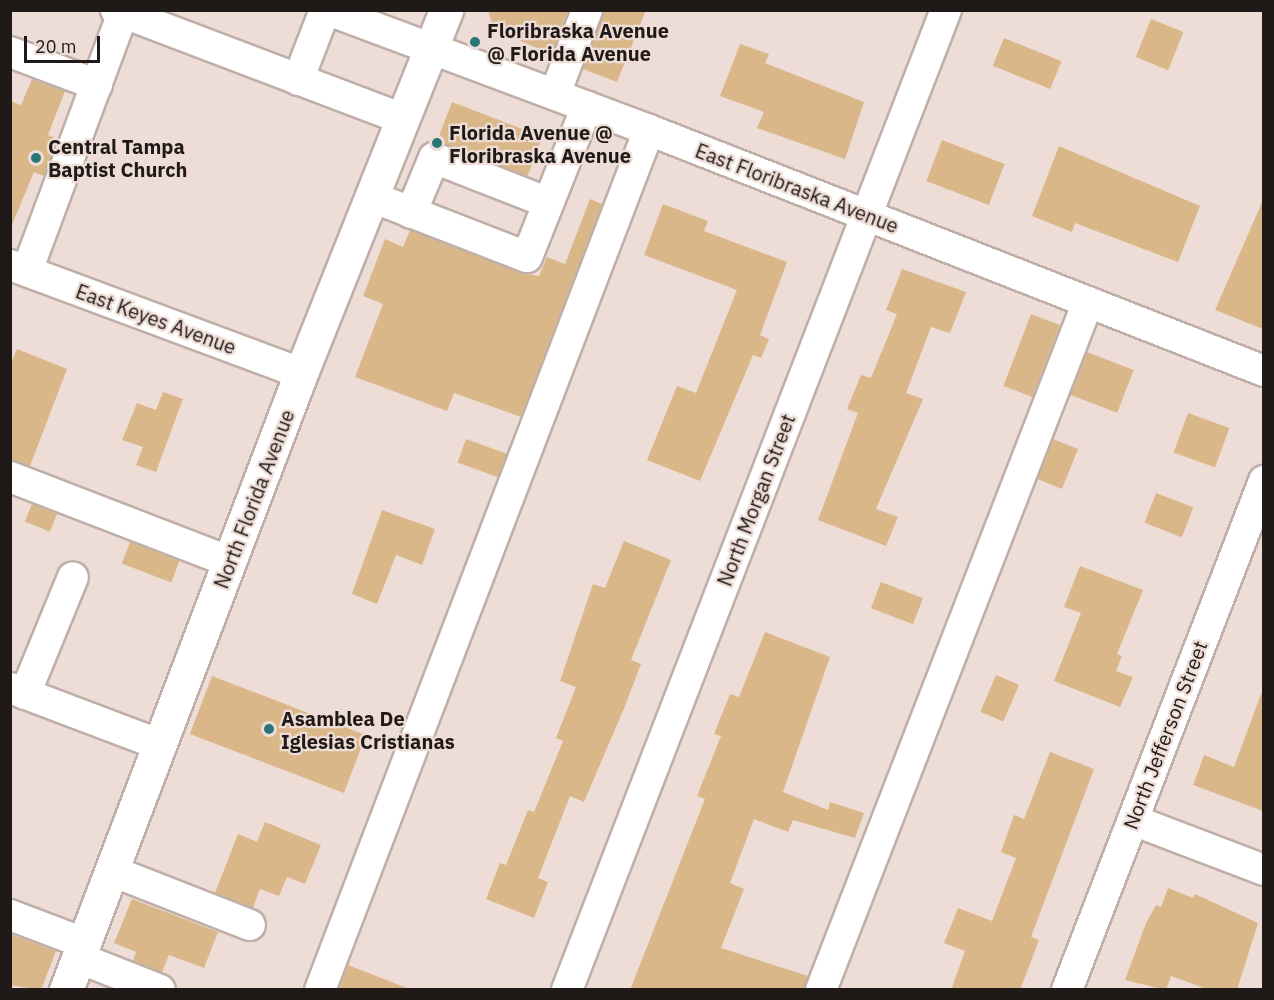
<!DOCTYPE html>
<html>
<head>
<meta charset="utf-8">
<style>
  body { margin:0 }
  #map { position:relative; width:1274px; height:1000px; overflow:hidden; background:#eeddd6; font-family:"IBM Plex Sans",sans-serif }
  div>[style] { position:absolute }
  .building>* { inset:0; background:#dab789; transform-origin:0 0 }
  .roads { filter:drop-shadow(2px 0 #bfafa8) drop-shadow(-2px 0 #bfafa8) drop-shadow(0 2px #bfafa8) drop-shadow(0 -2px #bfafa8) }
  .minor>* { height:30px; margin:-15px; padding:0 15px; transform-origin:15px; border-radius:15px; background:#fff }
  .major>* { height:33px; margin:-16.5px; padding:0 16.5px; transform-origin:16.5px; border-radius:16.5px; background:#fff }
  .dots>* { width:16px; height:16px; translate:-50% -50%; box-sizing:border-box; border:3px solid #eeddd6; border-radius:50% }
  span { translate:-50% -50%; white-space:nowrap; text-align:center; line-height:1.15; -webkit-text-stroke:4.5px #eeddd6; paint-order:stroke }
  .poi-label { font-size:20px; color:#1f1917; font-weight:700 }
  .left { translate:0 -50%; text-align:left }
  .street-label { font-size:20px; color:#1f1917 }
  .frame { position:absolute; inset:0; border:12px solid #1f1917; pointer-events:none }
  .scale { position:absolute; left:24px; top:36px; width:76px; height:27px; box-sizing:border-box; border:3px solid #1f1917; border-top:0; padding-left:8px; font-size:18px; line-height:21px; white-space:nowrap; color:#1f1917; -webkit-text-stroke:4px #eeddd6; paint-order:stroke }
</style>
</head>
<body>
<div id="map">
  <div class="building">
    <i style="clip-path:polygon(488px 10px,568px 10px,552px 54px,494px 30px)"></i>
    <i style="clip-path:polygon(604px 10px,646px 10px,617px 82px,583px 69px)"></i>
    <i style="left:1151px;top:19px;width:35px;height:41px;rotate:22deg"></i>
    <i style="left:1004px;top:38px;width:62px;height:30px;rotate:22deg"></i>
    <i style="clip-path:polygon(740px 44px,769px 54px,765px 63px,864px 102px,845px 159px,757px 128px,764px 112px,720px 96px)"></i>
    <i style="clip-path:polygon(32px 79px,65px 91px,48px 135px,58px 139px,44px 176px,34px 172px,11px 227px,10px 101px,21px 105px)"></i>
    <i style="left:452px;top:102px;width:97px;height:42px;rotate:21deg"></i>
    <i style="left:942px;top:140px;width:67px;height:44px;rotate:21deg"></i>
    <i style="clip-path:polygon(1059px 146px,1200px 206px,1178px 262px,1075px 223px,1072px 232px,1032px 216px)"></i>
    <i style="clip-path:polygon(590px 199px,602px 204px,521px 417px,454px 393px,447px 411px,355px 377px,383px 304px,363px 296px,385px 239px,403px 247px,410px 230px,521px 273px,539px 276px,547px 257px,565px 264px)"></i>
    <i style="clip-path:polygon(1263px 200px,1263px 329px,1215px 310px)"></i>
    <i style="clip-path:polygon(663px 204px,708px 221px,704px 231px,787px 262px,760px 335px,769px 339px,761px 358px,753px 355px,700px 481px,647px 460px,677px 386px,696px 393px,737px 290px,644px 255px)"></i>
    <i style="clip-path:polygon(902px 269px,966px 292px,950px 333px,931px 327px,906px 393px,923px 399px,876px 509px,898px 517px,886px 546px,818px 520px,858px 413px,847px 409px,861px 375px,871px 378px,897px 314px,886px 310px)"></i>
    <i style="left:1031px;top:314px;width:31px;height:77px;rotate:21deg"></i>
    <i style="clip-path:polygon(17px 349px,67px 369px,30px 466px,10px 460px,10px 366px)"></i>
    <i style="left:1087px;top:352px;width:50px;height:46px;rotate:21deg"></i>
    <i style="clip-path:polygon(163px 392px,183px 399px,156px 472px,136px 465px,143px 447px,122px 440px,137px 403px,156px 410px)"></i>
    <i style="left:1188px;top:413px;width:44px;height:42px;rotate:20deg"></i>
    <i style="left:466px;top:439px;width:44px;height:25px;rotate:20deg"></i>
    <i style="left:1053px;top:439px;width:27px;height:43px;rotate:22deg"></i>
    <i style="left:1156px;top:493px;width:40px;height:32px;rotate:21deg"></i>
    <i style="left:32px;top:504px;width:27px;height:19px;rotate:22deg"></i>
    <i style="clip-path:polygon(382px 510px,435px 529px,422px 565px,396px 555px,377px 604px,352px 594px)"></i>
    <i style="clip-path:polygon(624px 541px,671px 560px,631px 660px,641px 664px,625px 706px,584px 802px,570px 796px,538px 878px,548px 882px,534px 918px,486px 899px,500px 863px,506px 865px,528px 810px,534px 812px,563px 741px,556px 738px,576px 687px,560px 681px,593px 584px,605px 588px)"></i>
    <i style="left:130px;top:542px;width:53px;height:23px;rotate:21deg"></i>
    <i style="clip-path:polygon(1080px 566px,1143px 590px,1117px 654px,1122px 656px,1116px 671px,1133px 677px,1120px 707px,1054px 681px,1081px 613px,1064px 607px)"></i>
    <i style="left:881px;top:582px;width:45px;height:28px;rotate:21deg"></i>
    <i style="clip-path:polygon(765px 632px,830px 657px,783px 792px,828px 810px,830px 802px,864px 813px,855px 838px,793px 820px,788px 832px,754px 819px,730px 883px,744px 889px,721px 948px,808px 976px,804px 990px,630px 990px,705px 799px,697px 796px,721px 736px,714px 734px,730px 694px,739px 697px)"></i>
    <i style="left:996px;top:675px;width:25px;height:40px;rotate:23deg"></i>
    <i style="left:212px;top:676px;width:165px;height:62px;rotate:21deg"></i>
    <i style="clip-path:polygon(1261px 694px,1263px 695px,1263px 811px,1193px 785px,1204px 755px,1234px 767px)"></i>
    <i style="clip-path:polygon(1050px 752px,1094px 769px,1031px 937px,1039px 940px,1020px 990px,951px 990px,965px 951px,944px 943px,958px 908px,992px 921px,1016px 858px,1001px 852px,1014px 815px,1024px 819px)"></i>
    <i style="clip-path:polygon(265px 822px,321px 845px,305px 884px,287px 877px,279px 896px,260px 889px,253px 908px,215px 893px,238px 834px,257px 842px)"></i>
    <i style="clip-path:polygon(1168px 888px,1193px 898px,1195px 894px,1258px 923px,1237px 990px,1209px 990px,1171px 976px,1166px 990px,1125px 980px,1146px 923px,1156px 905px,1161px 907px)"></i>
    <i style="clip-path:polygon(132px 899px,218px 932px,204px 968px,169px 955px,162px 972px,133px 961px,136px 952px,114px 943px)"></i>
    <i style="clip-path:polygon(10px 934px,56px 951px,41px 990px,10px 985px)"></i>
    <i style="clip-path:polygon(348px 965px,407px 988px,407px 990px,339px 990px)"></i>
  </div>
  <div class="roads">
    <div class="minor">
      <i style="left:116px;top:10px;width:307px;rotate:20.8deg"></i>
      <i style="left:328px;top:10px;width:343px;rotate:20.5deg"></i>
      <i style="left:649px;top:130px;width:661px;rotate:21.4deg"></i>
      <i style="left:10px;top:52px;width:93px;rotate:20.8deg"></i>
      <i style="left:298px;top:80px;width:75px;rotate:-68.9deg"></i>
      <i style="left:555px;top:94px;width:90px;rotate:-69.1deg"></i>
      <i style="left:372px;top:197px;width:166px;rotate:21.2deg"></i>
      <i style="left:527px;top:257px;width:162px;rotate:-68.3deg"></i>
      <i style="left:411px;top:213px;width:60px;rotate:-67.3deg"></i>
      <i style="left:434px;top:158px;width:123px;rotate:21.4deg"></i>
      <i style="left:10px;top:265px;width:310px;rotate:20.4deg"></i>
      <i style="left:27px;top:271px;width:278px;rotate:-69.6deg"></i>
      <i style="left:10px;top:477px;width:236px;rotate:21.1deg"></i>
      <i style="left:10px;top:688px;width:161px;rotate:20.7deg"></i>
      <i style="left:25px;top:694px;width:126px;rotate:-67.7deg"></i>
      <i style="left:1133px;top:820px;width:140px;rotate:20.9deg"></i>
      <i style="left:112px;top:871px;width:148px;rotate:21.4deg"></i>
      <i style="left:10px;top:915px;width:79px;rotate:20.7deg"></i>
      <i style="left:79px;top:958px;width:87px;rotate:21.6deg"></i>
      <i style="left:320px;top:990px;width:921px;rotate:-69.07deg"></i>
      <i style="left:567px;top:990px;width:1051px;rotate:-68.86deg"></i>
      <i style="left:821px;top:990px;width:738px;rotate:-68.79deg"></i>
      <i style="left:1067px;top:990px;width:546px;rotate:-68.84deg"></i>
    </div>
    <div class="major">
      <i style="left:66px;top:990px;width:660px;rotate:-69.15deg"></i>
      <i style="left:301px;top:373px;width:391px;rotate:-68.2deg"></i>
    </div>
  </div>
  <div class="dots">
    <i style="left:475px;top:42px;background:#2b7579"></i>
    <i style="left:437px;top:143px;background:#2b7579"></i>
    <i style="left:36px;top:158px;background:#2b7579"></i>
    <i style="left:269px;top:729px;background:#2b7579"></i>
  </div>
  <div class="poi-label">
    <span class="left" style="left:487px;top:42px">Floribraska Avenue<br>@ Florida Avenue</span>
    <span class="left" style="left:449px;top:144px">Florida Avenue @<br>Floribraska Avenue</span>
    <span class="left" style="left:48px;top:158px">Central Tampa<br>Baptist Church</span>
    <span class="left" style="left:281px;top:730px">Asamblea De<br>Iglesias Cristianas</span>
  </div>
  <div class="street-label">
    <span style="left:797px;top:188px;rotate:21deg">East Floribraska Avenue</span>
    <span style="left:156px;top:319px;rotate:20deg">East Keyes Avenue</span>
    <span style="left:254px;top:499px;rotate:-69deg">North Florida Avenue</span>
    <span style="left:756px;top:500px;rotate:-69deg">North Morgan Street</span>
    <span style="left:1165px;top:735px;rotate:-69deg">North Jefferson Street</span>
  </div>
  <div class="frame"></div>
  <div class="scale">20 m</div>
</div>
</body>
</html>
